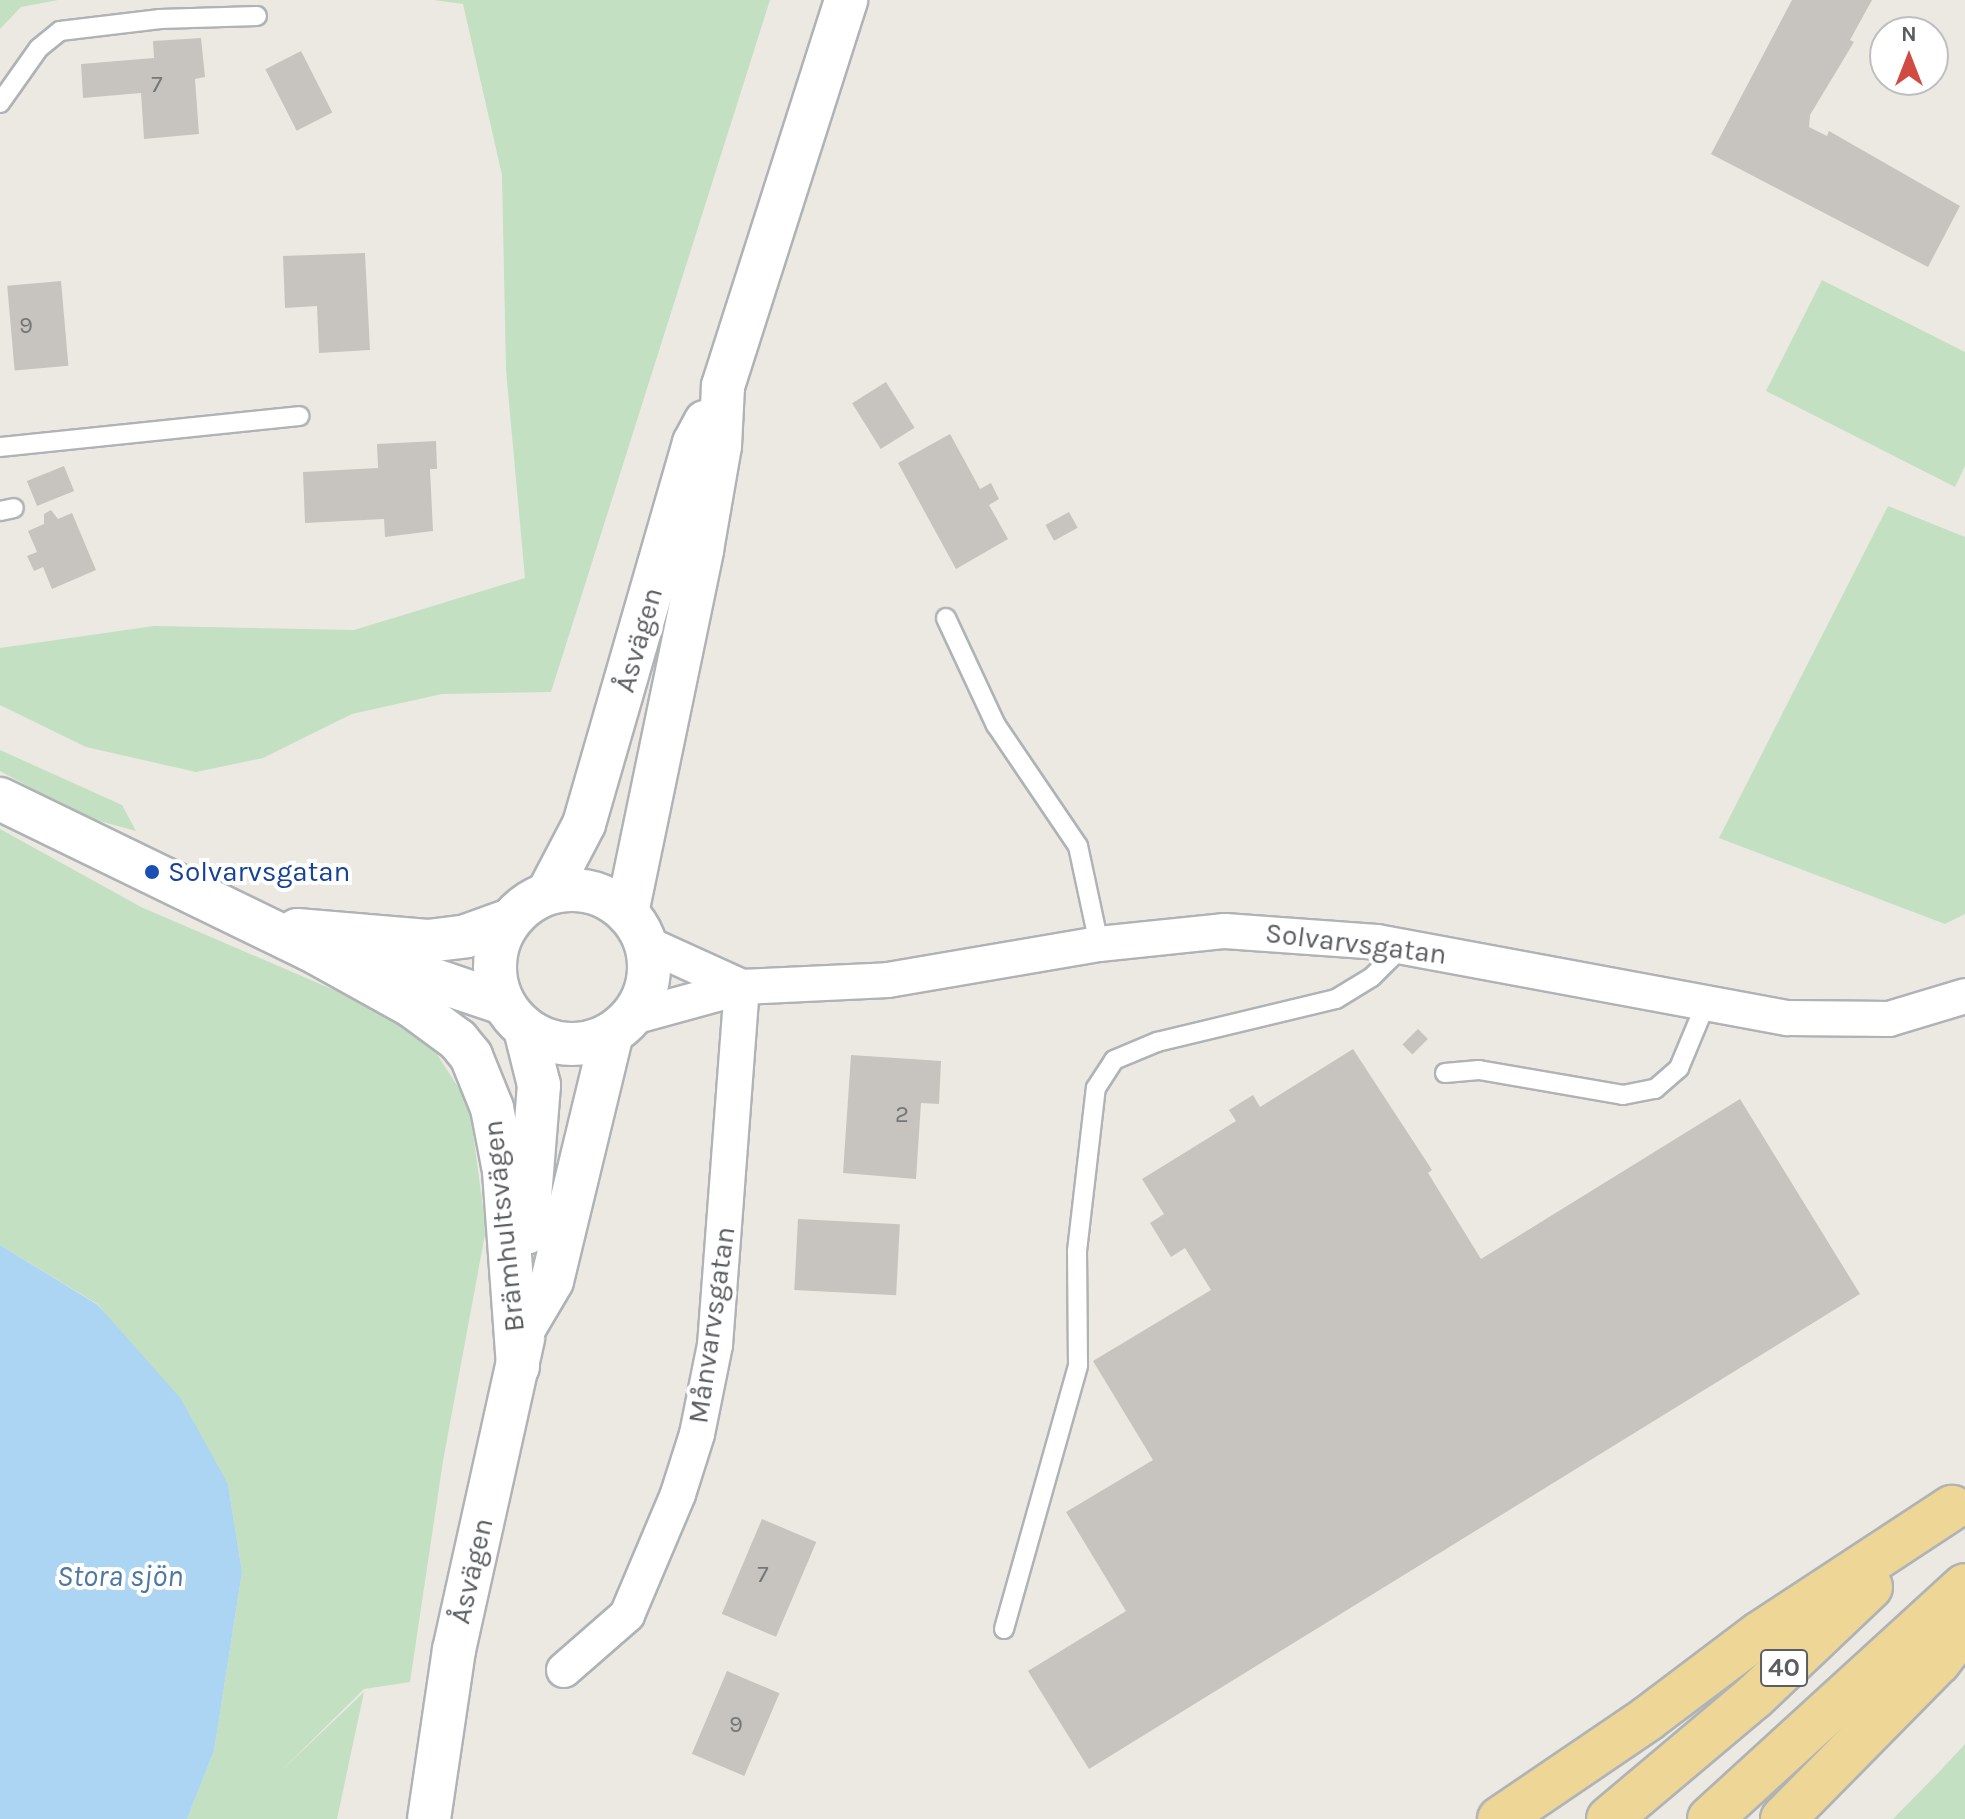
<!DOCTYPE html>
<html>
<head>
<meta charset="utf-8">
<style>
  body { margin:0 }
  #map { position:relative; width:1965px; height:1819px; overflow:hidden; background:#ece9e3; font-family:Karla,sans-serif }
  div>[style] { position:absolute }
  .green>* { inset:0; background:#c3e0c2 }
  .water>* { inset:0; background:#abd5f3 }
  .building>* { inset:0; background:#c7c4bf; transform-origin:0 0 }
  .roads { filter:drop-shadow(2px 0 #b0b3b6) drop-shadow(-2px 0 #b0b3b6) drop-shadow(0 2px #b0b3b6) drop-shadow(0 -2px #b0b3b6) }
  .service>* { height:18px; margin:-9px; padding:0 9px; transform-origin:9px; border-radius:9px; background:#fff }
  .minor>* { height:34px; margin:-17px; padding:0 17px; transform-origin:17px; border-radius:17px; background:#fff }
  .tertiary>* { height:42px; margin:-21px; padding:0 21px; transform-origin:21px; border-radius:21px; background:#fff }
  .tertiary>.ring { margin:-21px; padding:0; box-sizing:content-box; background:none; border:42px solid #fff; border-radius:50% }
  .motorway>* { height:44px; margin:-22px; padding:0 22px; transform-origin:22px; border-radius:22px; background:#eed697 }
  .dots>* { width:22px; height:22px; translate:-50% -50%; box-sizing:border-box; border:4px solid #fff; border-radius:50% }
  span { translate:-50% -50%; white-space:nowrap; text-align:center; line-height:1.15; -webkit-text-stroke:8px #fff; paint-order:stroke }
  .number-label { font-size:24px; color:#767878 }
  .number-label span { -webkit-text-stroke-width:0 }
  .shield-label span { padding:2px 6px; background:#fff; border:2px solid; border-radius:6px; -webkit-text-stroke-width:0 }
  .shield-label { font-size:26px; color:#5b5e61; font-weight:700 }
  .street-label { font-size:28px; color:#5b5e61 }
  .transit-label { font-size:28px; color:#164399 }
  .left { translate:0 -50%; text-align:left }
  .water-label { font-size:30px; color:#4c78a2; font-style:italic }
  .north { position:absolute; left:1869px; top:16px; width:80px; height:80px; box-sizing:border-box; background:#fff; border:2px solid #bdbfc0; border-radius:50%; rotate:0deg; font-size:22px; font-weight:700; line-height:32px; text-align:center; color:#5b5e61 }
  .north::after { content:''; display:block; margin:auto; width:28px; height:36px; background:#d14b43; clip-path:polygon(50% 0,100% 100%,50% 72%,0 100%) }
</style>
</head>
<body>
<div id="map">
  <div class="green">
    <i style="clip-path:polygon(0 0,58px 0,21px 7px,0 29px)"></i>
    <i style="clip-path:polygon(434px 0,770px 0,551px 692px,442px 694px,352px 714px,263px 758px,196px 772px,86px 747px,0 705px,0 648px,154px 626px,354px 630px,525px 578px,506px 370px,502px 175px,463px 4px)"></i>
    <i style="clip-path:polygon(1822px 280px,1965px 352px,1965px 466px,1955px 487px,1766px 391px)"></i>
    <i style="clip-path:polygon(1888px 506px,1965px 537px,1965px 914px,1945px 924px,1719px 838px)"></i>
    <i style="clip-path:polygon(0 750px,122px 805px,136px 831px,85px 817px,0 771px)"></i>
    <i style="clip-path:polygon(0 829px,141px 907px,369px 1005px,429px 1042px,469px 1104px,486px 1229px,443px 1461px,410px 1682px,364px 1689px,278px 1774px,364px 1692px,337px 1819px,187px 1819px,214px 1751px,242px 1572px,228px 1484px,99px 1305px,0 1245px)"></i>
    <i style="clip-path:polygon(1965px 1744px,1965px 1819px,1893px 1819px,1940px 1771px)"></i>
  </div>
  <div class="water">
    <i style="clip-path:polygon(0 1245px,98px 1305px,181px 1399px,228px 1484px,242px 1572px,214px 1751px,187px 1819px,0 1819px)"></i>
  </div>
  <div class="building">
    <i style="clip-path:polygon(1792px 0,1872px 0,1850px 40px,1854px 42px,1810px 115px,1809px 127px,1827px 136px,1829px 131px,1960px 206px,1928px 267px,1711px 154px)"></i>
    <i style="clip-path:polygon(201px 38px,205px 77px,195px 79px,199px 134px,144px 139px,141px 93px,83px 98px,81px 64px,154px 58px,153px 41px)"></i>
    <i style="left:301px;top:51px;width:69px;height:40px;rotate:63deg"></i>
    <i style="clip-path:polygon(365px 253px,370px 350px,319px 353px,317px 306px,285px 308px,283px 256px)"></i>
    <i style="left:61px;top:281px;width:85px;height:54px;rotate:85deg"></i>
    <i style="left:886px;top:382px;width:54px;height:40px;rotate:58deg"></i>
    <i style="clip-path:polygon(950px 434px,980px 489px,991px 483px,999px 499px,989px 505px,1008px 539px,956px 569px,898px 463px)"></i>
    <i style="clip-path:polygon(436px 441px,437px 469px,430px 469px,433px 531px,385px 537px,384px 519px,305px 523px,303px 472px,378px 468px,377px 444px)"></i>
    <i style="left:64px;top:466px;width:27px;height:40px;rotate:68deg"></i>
    <i style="clip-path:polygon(51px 510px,58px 519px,72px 513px,96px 570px,52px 589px,43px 567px,34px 571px,27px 556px,37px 552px,28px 531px,44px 524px,44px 514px)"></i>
    <i style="left:1069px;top:512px;width:18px;height:27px;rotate:61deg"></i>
    <i style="left:1418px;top:1029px;width:14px;height:22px;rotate:45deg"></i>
    <i style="clip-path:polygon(1353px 1049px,1432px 1170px,1428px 1173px,1481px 1259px,1740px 1099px,1860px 1294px,1089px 1769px,1028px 1671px,1126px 1611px,1066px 1512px,1153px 1460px,1093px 1361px,1211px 1290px,1185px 1248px,1171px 1257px,1150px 1223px,1164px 1214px,1142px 1179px,1236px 1121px,1229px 1110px,1253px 1095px,1260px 1107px)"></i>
    <i style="clip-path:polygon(851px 1055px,941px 1061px,939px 1104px,921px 1103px,916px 1179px,843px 1173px)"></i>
    <i style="left:798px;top:1219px;width:102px;height:71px;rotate:3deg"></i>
    <i style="left:762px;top:1519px;width:59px;height:103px;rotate:23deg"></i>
    <i style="left:727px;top:1671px;width:57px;height:90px;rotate:23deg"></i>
  </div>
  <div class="roads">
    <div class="service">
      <i style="left:0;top:103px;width:67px;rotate:-54.7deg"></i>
      <i style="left:39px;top:48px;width:27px;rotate:-39deg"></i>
      <i style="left:60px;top:31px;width:101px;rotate:-6.8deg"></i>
      <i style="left:160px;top:19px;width:97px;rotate:-1.8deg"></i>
      <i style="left:0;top:447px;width:301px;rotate:-5.9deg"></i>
      <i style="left:0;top:511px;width:14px;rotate:-12deg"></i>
      <i style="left:946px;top:618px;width:118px;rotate:65deg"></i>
      <i style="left:996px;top:725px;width:146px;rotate:55.9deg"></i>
      <i style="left:1078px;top:846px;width:100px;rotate:77.9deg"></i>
      <i style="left:1445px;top:1073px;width:34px;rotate:-5deg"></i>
      <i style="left:1479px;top:1070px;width:146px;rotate:9.8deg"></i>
      <i style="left:1623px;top:1095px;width:33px;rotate:-11deg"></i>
      <i style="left:1655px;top:1089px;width:32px;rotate:-41deg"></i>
      <i style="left:1679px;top:1068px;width:70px;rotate:-67.4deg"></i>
      <i style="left:1004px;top:1629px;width:274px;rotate:-74.3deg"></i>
      <i style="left:1078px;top:1365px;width:114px;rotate:-90.5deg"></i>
      <i style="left:1077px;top:1251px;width:164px;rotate:-83.4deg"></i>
      <i style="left:1096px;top:1088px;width:33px;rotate:-57deg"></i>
      <i style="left:1114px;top:1060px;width:47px;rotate:-22.7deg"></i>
      <i style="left:1157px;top:1042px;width:184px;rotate:-13.5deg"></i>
      <i style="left:1336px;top:999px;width:42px;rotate:-31.4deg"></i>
      <i style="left:1372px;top:977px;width:44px;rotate:-45deg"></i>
    </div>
    <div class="minor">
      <i style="left:645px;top:943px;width:107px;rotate:24.4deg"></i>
      <i style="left:629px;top:1018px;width:117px;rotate:-15.3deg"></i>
      <i style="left:742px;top:987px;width:146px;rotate:-2.7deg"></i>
      <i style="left:888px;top:980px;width:214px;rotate:-9.7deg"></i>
      <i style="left:1099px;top:944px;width:127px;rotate:-5.9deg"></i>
      <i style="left:1225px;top:931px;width:152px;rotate:4.1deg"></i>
      <i style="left:1377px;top:942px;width:418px;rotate:10.5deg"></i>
      <i style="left:1788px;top:1018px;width:101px;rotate:0.6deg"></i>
      <i style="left:1889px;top:1019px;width:79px;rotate:-16.8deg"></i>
      <i style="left:564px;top:1670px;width:84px;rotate:-41.1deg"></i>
      <i style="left:627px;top:1615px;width:131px;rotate:-67.1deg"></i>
      <i style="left:678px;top:1494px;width:63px;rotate:-72.4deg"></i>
      <i style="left:697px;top:1434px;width:91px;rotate:-78.6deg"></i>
      <i style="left:715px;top:1345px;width:359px;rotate:-85.7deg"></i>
    </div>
    <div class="tertiary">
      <i style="left:0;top:799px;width:343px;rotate:25.9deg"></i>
      <i style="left:309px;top:949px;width:118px;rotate:29deg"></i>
      <i style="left:412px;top:1006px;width:57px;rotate:36.5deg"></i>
      <i style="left:458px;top:1040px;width:21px;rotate:51deg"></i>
      <i style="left:471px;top:1056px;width:56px;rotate:68deg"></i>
      <i style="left:492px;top:1108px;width:64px;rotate:79.2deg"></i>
      <i style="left:504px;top:1171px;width:196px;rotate:85.9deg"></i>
      <i class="ring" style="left:495px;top:890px;width:112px;height:112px"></i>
      <i style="left:548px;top:893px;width:78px;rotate:-62.4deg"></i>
      <i style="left:584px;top:824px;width:397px;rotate:-73.9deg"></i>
      <i style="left:694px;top:443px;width:24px;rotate:-62deg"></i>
      <i style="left:627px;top:913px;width:371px;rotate:-78.3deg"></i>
      <i style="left:702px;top:550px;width:106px;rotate:-80.2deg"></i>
      <i style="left:720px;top:446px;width:60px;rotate:-87.1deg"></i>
      <i style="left:723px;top:386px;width:405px;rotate:-72.3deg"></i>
      <i style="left:297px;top:930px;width:131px;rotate:4.8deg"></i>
      <i style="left:428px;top:941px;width:38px;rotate:-7deg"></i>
      <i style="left:466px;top:936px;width:47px;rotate:-20deg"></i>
      <i style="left:375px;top:960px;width:135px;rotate:18.6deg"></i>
      <i style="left:525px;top:1029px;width:58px;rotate:76deg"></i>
      <i style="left:539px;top:1085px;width:148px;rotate:94.6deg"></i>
      <i style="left:526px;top:1325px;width:51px;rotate:-59.4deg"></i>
      <i style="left:552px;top:1281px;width:255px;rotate:-76.4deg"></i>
      <i style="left:429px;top:1819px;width:171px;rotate:-81.6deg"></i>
      <i style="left:454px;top:1650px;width:319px;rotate:-77.5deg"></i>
    </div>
    <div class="motorway">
      <i style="left:1500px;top:1819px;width:178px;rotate:-34.2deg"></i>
      <i style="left:1647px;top:1719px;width:141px;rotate:-37deg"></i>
      <i style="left:1760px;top:1634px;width:230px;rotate:-33.3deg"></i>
      <i style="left:1609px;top:1819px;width:189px;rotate:-40.1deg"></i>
      <i style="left:1754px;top:1697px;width:160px;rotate:-43.5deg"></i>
      <i style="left:1710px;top:1819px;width:345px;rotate:-42.4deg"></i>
      <i style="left:1783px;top:1819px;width:221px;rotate:-45.4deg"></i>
      <i style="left:1938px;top:1662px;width:44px;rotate:-52.4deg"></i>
    </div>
  </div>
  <div class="dots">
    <i style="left:152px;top:872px;background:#1a4fb4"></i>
  </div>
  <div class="number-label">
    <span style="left:157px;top:85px">7</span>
    <span style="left:26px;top:326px">9</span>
    <span style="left:902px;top:1115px">2</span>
    <span style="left:763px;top:1575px">7</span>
    <span style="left:736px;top:1725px">9</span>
  </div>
  <div class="shield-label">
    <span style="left:1784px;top:1668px">40</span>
  </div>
  <div class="street-label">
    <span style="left:639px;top:640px;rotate:-74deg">Åsvägen</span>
    <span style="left:1356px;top:944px;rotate:7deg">Solvarvsgatan</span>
    <span style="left:504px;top:1226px;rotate:-96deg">Brämhultsvägen</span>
    <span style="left:712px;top:1325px;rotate:-82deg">Månvarvsgatan</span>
    <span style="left:472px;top:1571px;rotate:-77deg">Åsvägen</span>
  </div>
  <div class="transit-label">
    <span class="left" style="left:168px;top:872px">Solvarvsgatan</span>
  </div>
  <div class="water-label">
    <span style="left:120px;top:1576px">Stora sjön</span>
  </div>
  <div class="north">N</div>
</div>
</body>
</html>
